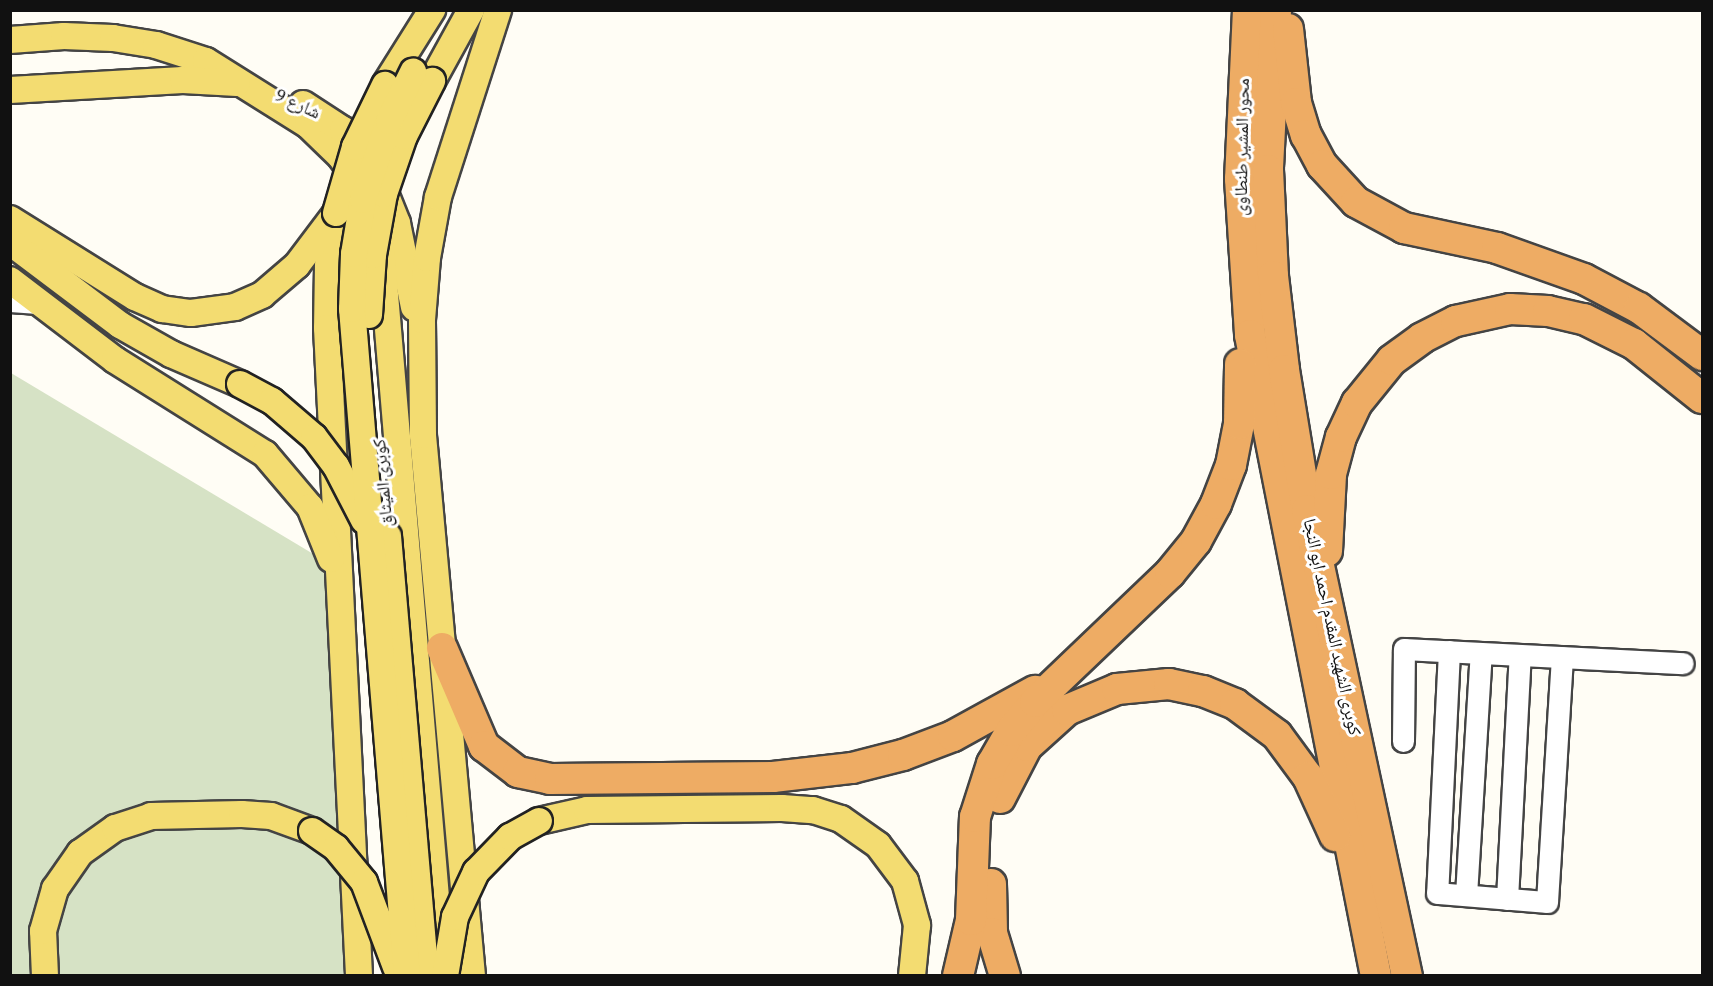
<!DOCTYPE html>
<html>
<head>
<meta charset="utf-8">
<style>
  body { margin:0 }
  #map { position:relative; width:1713px; height:986px; overflow:hidden; background:#fffdf5; font-family:"Source Serif 4","Noto Naskh Arabic",serif }
  div>[style] { position:absolute }
  .cemetery>* { inset:0; background:#d6e2c5 }
  .roads { filter:drop-shadow(2px 0 #444) drop-shadow(-2px 0 #444) drop-shadow(0 2px #444) drop-shadow(0 -2px #444) }
  .minor>* { height:21px; margin:-10.5px; padding:0 10.5px; transform-origin:10.5px; border-radius:10.5px; background:#fff }
  .major>* { height:26px; margin:-13px; padding:0 13px; transform-origin:13px; border-radius:13px; background:#f3dc71 }
  .highway>* { height:30px; margin:-15px; padding:0 15px; transform-origin:15px; border-radius:15px; background:#eeac64 }
  .bridges { filter:drop-shadow(2px 0 #222) drop-shadow(-2px 0 #222) drop-shadow(0 2px #222) drop-shadow(0 -2px #222) }
  .major-bridge>* { height:26px; margin:-13px; padding:0 13px; transform-origin:13px; border-radius:13px; background:#f3dc71 }
  span { translate:-50% -50%; white-space:nowrap; text-align:center; line-height:1.15; -webkit-text-stroke:6px #fff; paint-order:stroke }
  .street-label { font-size:18px; color:#111 }
  .frame { position:absolute; inset:0; border:12px solid #111; pointer-events:none }
</style>
</head>
<body>
<div id="map">
  <div class="cemetery">
    <i style="clip-path:polygon(11px 373px,325px 561px,358px 975px,11px 976px)"></i>
  </div>
  <div class="roads">
    <div class="minor">
      <i style="left:10px;top:301px;width:28px;rotate:4deg"></i>
      <i style="left:1449px;top:651px;width:242px;rotate:92.8deg"></i>
      <i style="left:1437px;top:893px;width:110px;rotate:4.7deg"></i>
      <i style="left:1547px;top:902px;width:245px;rotate:-86.5deg"></i>
      <i style="left:1403px;top:741px;width:92px;rotate:-89.4deg"></i>
      <i style="left:1404px;top:649px;width:279px;rotate:2.9deg"></i>
      <i style="left:1466px;top:895px;width:242px;rotate:-86.5deg"></i>
      <i style="left:1507px;top:899px;width:244px;rotate:-87deg"></i>
    </div>
    <div class="major">
      <i style="left:10px;top:40px;width:54px;rotate:-4.2deg"></i>
      <i style="left:64px;top:36px;width:49px;rotate:2.3deg"></i>
      <i style="left:113px;top:38px;width:44px;rotate:9.2deg"></i>
      <i style="left:156px;top:45px;width:52px;rotate:17.7deg"></i>
      <i style="left:206px;top:61px;width:120px;rotate:32.1deg"></i>
      <i style="left:308px;top:125px;width:46px;rotate:44.1deg"></i>
      <i style="left:341px;top:157px;width:33px;rotate:55deg"></i>
      <i style="left:432px;top:81px;width:81px;rotate:-61.2deg"></i>
      <i style="left:385px;top:85px;width:89px;rotate:-57.9deg"></i>
      <i style="left:10px;top:90px;width:173px;rotate:-3.3deg"></i>
      <i style="left:183px;top:80px;width:54px;rotate:3.2deg"></i>
      <i style="left:303px;top:104px;width:48px;rotate:33deg"></i>
      <i style="left:343px;top:130px;width:55px;rotate:51.7deg"></i>
      <i style="left:377px;top:173px;width:54px;rotate:68.2deg"></i>
      <i style="left:397px;top:223px;width:86px;rotate:78.6deg"></i>
      <i style="left:336px;top:213px;width:54px;rotate:98.6deg"></i>
      <i style="left:328px;top:266px;width:62px;rotate:90.9deg"></i>
      <i style="left:327px;top:328px;width:649px;rotate:87.17deg"></i>
      <i style="left:10px;top:219px;width:147px;rotate:32deg"></i>
      <i style="left:135px;top:297px;width:30px;rotate:24deg"></i>
      <i style="left:162px;top:309px;width:29px;rotate:8deg"></i>
      <i style="left:191px;top:313px;width:44px;rotate:-7.8deg"></i>
      <i style="left:235px;top:307px;width:30px;rotate:-24deg"></i>
      <i style="left:262px;top:295px;width:46px;rotate:-40.6deg"></i>
      <i style="left:297px;top:265px;width:61px;rotate:-52.9deg"></i>
      <i style="left:380px;top:235px;width:737px;rotate:85.17deg"></i>
      <i style="left:10px;top:242px;width:138px;rotate:37deg"></i>
      <i style="left:120px;top:325px;width:59px;rotate:29.6deg"></i>
      <i style="left:171px;top:354px;width:75px;rotate:23.5deg"></i>
      <i style="left:10px;top:280px;width:132px;rotate:37.3deg"></i>
      <i style="left:115px;top:360px;width:177px;rotate:32.1deg"></i>
      <i style="left:265px;top:454px;width:70px;rotate:49.7deg"></i>
      <i style="left:310px;top:507px;width:56px;rotate:68deg"></i>
      <i style="left:539px;top:821px;width:49px;rotate:-12.9deg"></i>
      <i style="left:587px;top:810px;width:195px;rotate:-0.6deg"></i>
      <i style="left:782px;top:808px;width:31px;rotate:4deg"></i>
      <i style="left:813px;top:810px;width:29px;rotate:18deg"></i>
      <i style="left:841px;top:819px;width:45px;rotate:35.1deg"></i>
      <i style="left:878px;top:845px;width:45px;rotate:53.1deg"></i>
      <i style="left:905px;top:881px;width:46px;rotate:74.7deg"></i>
      <i style="left:917px;top:925px;width:51px;rotate:95.6deg"></i>
      <i style="left:45px;top:976px;width:45px;rotate:-92.5deg"></i>
      <i style="left:43px;top:931px;width:44px;rotate:-74.1deg"></i>
      <i style="left:55px;top:889px;width:44px;rotate:-55.2deg"></i>
      <i style="left:80px;top:853px;width:43px;rotate:-35.5deg"></i>
      <i style="left:115px;top:828px;width:38px;rotate:-18deg"></i>
      <i style="left:151px;top:816px;width:91px;rotate:-1.3deg"></i>
      <i style="left:242px;top:814px;width:29px;rotate:4deg"></i>
      <i style="left:271px;top:816px;width:44px;rotate:20.1deg"></i>
      <i style="left:472px;top:976px;width:543px;rotate:-95.18deg"></i>
      <i style="left:423px;top:435px;width:115px;rotate:-90.5deg"></i>
      <i style="left:422px;top:320px;width:62px;rotate:-85.4deg"></i>
      <i style="left:427px;top:258px;width:62px;rotate:-79.8deg"></i>
      <i style="left:438px;top:197px;width:196px;rotate:-72.2deg"></i>
    </div>
    <div class="highway">
      <i style="left:1248px;top:10px;width:169px;rotate:92.7deg"></i>
      <i style="left:1240px;top:179px;width:156px;rotate:86.3deg"></i>
      <i style="left:1250px;top:335px;width:653px;rotate:78.88deg"></i>
      <i style="left:1276px;top:10px;width:160px;rotate:92.9deg"></i>
      <i style="left:1268px;top:170px;width:106px;rotate:87.3deg"></i>
      <i style="left:1273px;top:276px;width:95px;rotate:83.3deg"></i>
      <i style="left:1284px;top:370px;width:142px;rotate:80.7deg"></i>
      <i style="left:1307px;top:510px;width:477px;rotate:77.9deg"></i>
      <i style="left:1288px;top:29px;width:74px;rotate:83.8deg"></i>
      <i style="left:1296px;top:103px;width:34px;rotate:73deg"></i>
      <i style="left:1306px;top:135px;width:34px;rotate:62deg"></i>
      <i style="left:1322px;top:165px;width:50px;rotate:47.4deg"></i>
      <i style="left:1356px;top:202px;width:55px;rotate:28.4deg"></i>
      <i style="left:1404px;top:228px;width:95px;rotate:12.1deg"></i>
      <i style="left:1497px;top:248px;width:92px;rotate:19.6deg"></i>
      <i style="left:1584px;top:279px;width:62px;rotate:27.8deg"></i>
      <i style="left:1639px;top:308px;width:79px;rotate:36.7deg"></i>
      <i style="left:1327px;top:551px;width:77px;rotate:-87deg"></i>
      <i style="left:1331px;top:474px;width:38px;rotate:-75deg"></i>
      <i style="left:1341px;top:437px;width:38px;rotate:-65deg"></i>
      <i style="left:1357px;top:403px;width:55px;rotate:-50.9deg"></i>
      <i style="left:1392px;top:360px;width:37px;rotate:-36deg"></i>
      <i style="left:1422px;top:338px;width:38px;rotate:-27deg"></i>
      <i style="left:1456px;top:321px;width:55px;rotate:-12.5deg"></i>
      <i style="left:1510px;top:309px;width:38px;rotate:3deg"></i>
      <i style="left:1548px;top:311px;width:37px;rotate:13deg"></i>
      <i style="left:1584px;top:319px;width:56px;rotate:26.6deg"></i>
      <i style="left:1634px;top:344px;width:87px;rotate:38.5deg"></i>
      <i style="left:442px;top:648px;width:107px;rotate:66.8deg"></i>
      <i style="left:484px;top:746px;width:43px;rotate:37.4deg"></i>
      <i style="left:518px;top:772px;width:33px;rotate:12deg"></i>
      <i style="left:550px;top:779px;width:223px;rotate:-0.5deg"></i>
      <i style="left:773px;top:777px;width:80px;rotate:-6.5deg"></i>
      <i style="left:852px;top:768px;width:53px;rotate:-14.3deg"></i>
      <i style="left:903px;top:755px;width:53px;rotate:-20.8deg"></i>
      <i style="left:953px;top:736px;width:94px;rotate:-28.8deg"></i>
      <i style="left:1000px;top:798px;width:59px;rotate:-62.6deg"></i>
      <i style="left:1027px;top:746px;width:54px;rotate:-42deg"></i>
      <i style="left:1067px;top:710px;width:54px;rotate:-22.8deg"></i>
      <i style="left:1117px;top:689px;width:52px;rotate:-5.5deg"></i>
      <i style="left:1169px;top:684px;width:35px;rotate:12deg"></i>
      <i style="left:1203px;top:691px;width:35px;rotate:22deg"></i>
      <i style="left:1235px;top:704px;width:52px;rotate:36.4deg"></i>
      <i style="left:1277px;top:735px;width:52px;rotate:53.6deg"></i>
      <i style="left:1308px;top:777px;width:65px;rotate:65.4deg"></i>
      <i style="left:991px;top:884px;width:49px;rotate:88.8deg"></i>
      <i style="left:992px;top:933px;width:45px;rotate:73.2deg"></i>
      <i style="left:958px;top:976px;width:57px;rotate:-76.9deg"></i>
      <i style="left:971px;top:920px;width:103px;rotate:-87.8deg"></i>
      <i style="left:975px;top:817px;width:56px;rotate:-72.2deg"></i>
      <i style="left:992px;top:764px;width:38px;rotate:-60deg"></i>
      <i style="left:1011px;top:731px;width:38px;rotate:-50deg"></i>
      <i style="left:1035px;top:702px;width:187px;rotate:-43.7deg"></i>
      <i style="left:1170px;top:573px;width:41px;rotate:-50.9deg"></i>
      <i style="left:1196px;top:541px;width:42px;rotate:-61.6deg"></i>
      <i style="left:1216px;top:504px;width:42px;rotate:-69deg"></i>
      <i style="left:1231px;top:465px;width:42px;rotate:-79deg"></i>
      <i style="left:1239px;top:424px;width:60px;rotate:-89deg"></i>
    </div>
  </div>
  <div class="bridges">
    <div class="major-bridge">
      <i style="left:336px;top:213px;width:69px;rotate:-73.9deg"></i>
      <i style="left:355px;top:147px;width:69px;rotate:-64.2deg"></i>
      <i style="left:369px;top:315px;width:60px;rotate:-86.2deg"></i>
      <i style="left:373px;top:255px;width:62px;rotate:-79.8deg"></i>
      <i style="left:384px;top:194px;width:61px;rotate:-71deg"></i>
      <i style="left:404px;top:136px;width:62px;rotate:-63deg"></i>
      <i style="left:240px;top:384px;width:36px;rotate:28deg"></i>
      <i style="left:272px;top:401px;width:55px;rotate:40.6deg"></i>
      <i style="left:314px;top:437px;width:36px;rotate:53deg"></i>
      <i style="left:336px;top:466px;width:61px;rotate:62.6deg"></i>
      <i style="left:388px;top:536px;width:442px;rotate:85.1deg"></i>
      <i style="left:312px;top:831px;width:29px;rotate:35deg"></i>
      <i style="left:336px;top:848px;width:44px;rotate:50.5deg"></i>
      <i style="left:364px;top:882px;width:91px;rotate:69.4deg"></i>
      <i style="left:407px;top:976px;width:669px;rotate:-94.71deg"></i>
      <i style="left:352px;top:309px;width:55px;rotate:-87.9deg"></i>
      <i style="left:354px;top:254px;width:55px;rotate:-80.5deg"></i>
      <i style="left:363px;top:200px;width:83px;rotate:-71.8deg"></i>
      <i style="left:389px;top:121px;width:55px;rotate:-63.9deg"></i>
      <i style="left:445px;top:976px;width:60px;rotate:-80.4deg"></i>
      <i style="left:455px;top:917px;width:50px;rotate:-65deg"></i>
      <i style="left:476px;top:872px;width:49px;rotate:-45.8deg"></i>
      <i style="left:510px;top:837px;width:33px;rotate:-29deg"></i>
    </div>
  </div>
  <div class="street-label">
    <span style="left:298px;top:104px;rotate:25deg">شارع 9</span>
    <span style="left:1242px;top:147px;rotate:-89deg">محور المشير طنطاوى</span>
    <span style="left:383px;top:483px;rotate:-95deg">كوبرى الميثاق</span>
    <span style="left:1332px;top:627px;rotate:78deg">كوبرى الشهيد المقدم احمد ابو النجا</span>
  </div>
  <div class="frame"></div>
</div>
</body>
</html>
